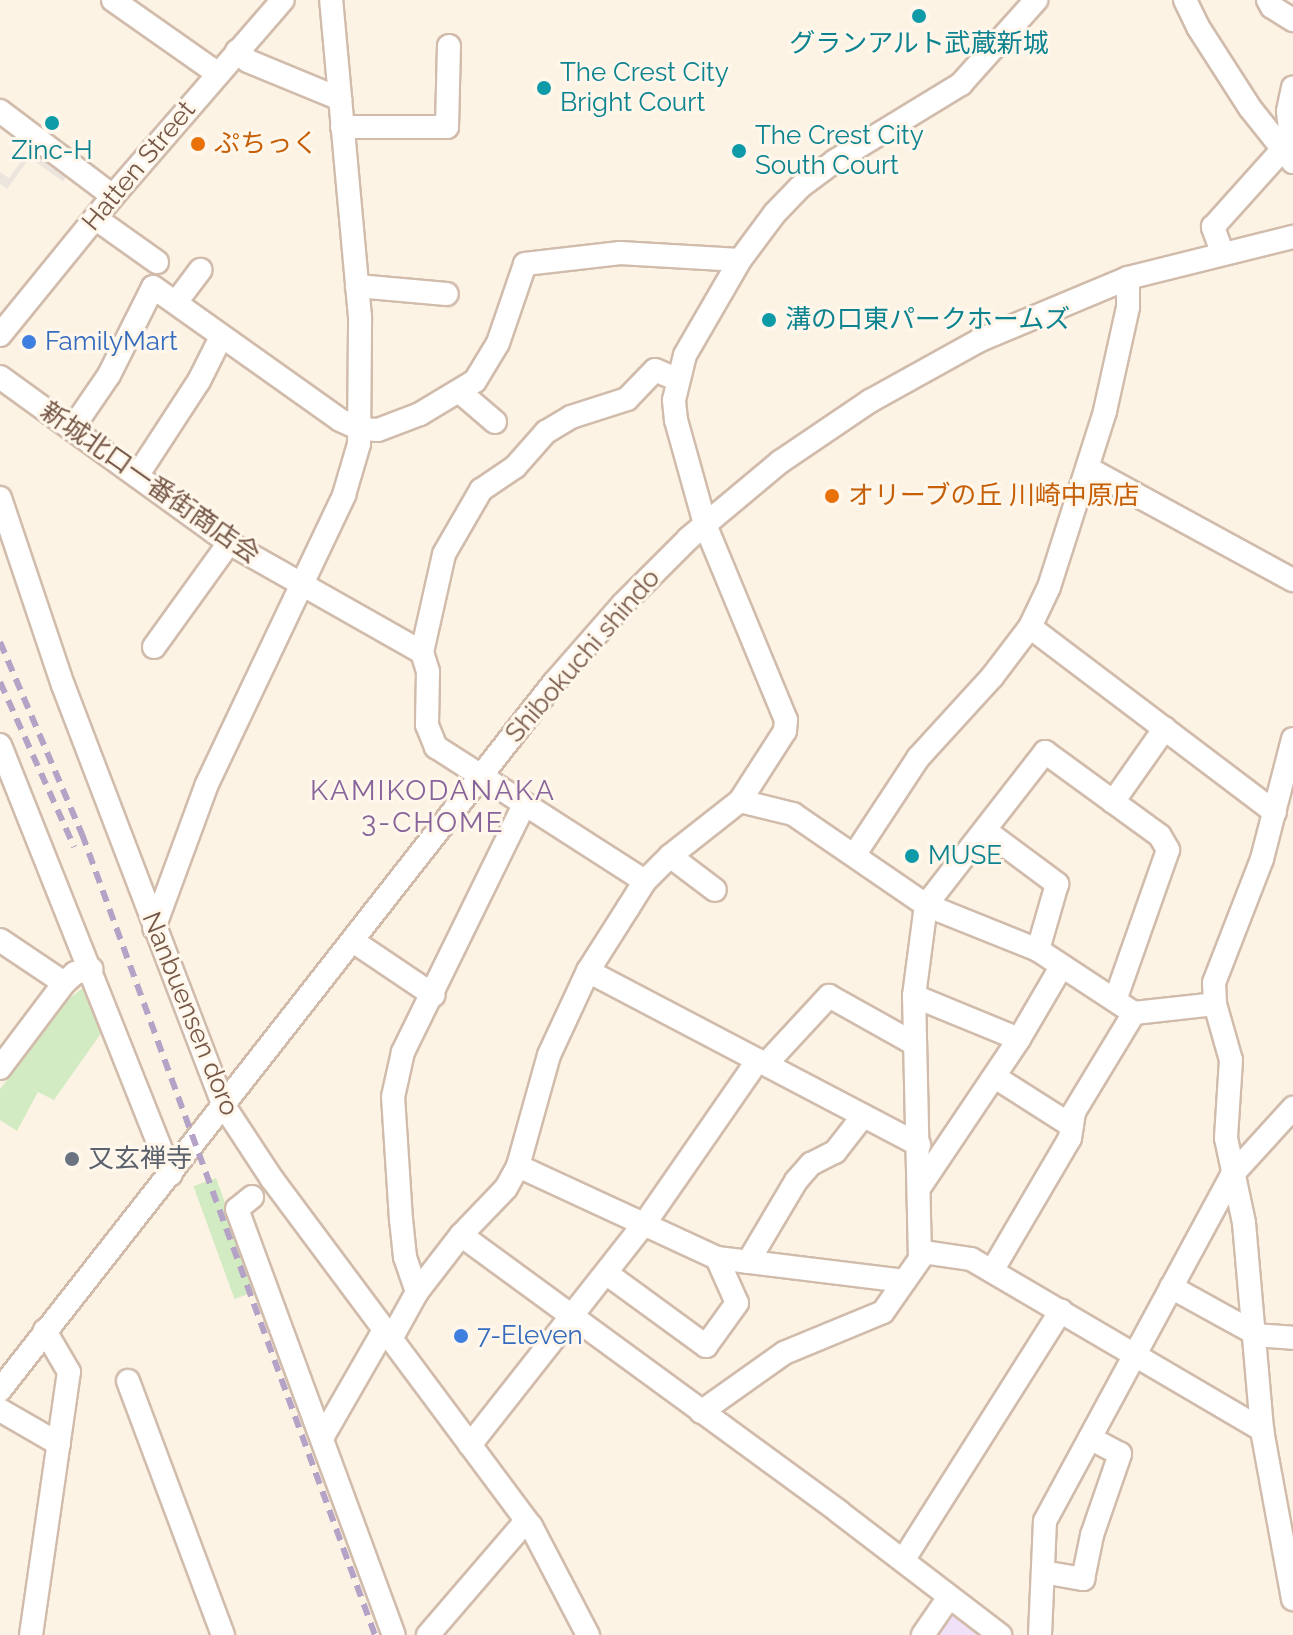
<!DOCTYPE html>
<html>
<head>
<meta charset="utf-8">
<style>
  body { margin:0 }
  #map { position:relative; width:1293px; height:1635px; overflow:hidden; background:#fdf3e4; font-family:Raleway,"Noto Sans JP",sans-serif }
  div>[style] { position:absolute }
  .industrial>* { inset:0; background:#ece5de; transform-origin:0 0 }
  .education>* { inset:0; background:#f0e1f9 }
  .green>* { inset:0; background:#d3ebc2; transform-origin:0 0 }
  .roads { filter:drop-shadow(2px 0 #d1bcac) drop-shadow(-2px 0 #d1bcac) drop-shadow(0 2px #d1bcac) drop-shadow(0 -2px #d1bcac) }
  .minor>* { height:22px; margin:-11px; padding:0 11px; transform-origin:11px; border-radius:11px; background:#fff }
  .rail>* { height:6px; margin-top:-3px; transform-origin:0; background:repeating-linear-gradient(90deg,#b5a2c7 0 12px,transparent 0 20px) }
  .dots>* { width:22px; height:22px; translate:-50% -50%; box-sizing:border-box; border:4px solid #fff7eb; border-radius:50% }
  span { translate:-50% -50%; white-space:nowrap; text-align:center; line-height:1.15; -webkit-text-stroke:6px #fff7eb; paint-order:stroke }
  .culture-label { font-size:26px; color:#0d838f }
  .left { translate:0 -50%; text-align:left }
  .food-label { font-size:26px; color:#c56008 }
  .street-label { font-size:26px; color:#765848 }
  .shop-label { font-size:26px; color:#366cbe }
  .worship-label { font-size:26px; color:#5b616d }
  .neighbourhood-label { font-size:28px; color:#87649a; letter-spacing:2px }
</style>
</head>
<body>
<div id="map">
  <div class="industrial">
    <i style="clip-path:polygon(35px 142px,39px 145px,7px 189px,0 184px,0 172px,9px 178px)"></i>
    <i style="left:40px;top:148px;width:38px;height:14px;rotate:35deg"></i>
  </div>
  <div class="education">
    <i style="clip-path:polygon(955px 1611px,988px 1635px,934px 1635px,949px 1613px)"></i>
  </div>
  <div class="green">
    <i style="clip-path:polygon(84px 987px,102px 1032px,54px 1100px,38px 1092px,17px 1131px,0 1120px,0 1089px,66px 1001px)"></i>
    <i style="left:216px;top:1178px;width:120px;height:24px;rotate:70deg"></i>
  </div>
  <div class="roads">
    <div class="minor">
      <i style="left:113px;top:0;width:127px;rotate:35.1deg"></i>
      <i style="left:1185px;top:0;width:30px;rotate:64deg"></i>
      <i style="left:1198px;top:27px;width:96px;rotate:57.3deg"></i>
      <i style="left:1250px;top:108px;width:69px;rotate:51.5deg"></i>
      <i style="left:1268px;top:0;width:8px;rotate:60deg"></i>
      <i style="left:1272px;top:7px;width:25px;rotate:32deg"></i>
      <i style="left:237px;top:51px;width:15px;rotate:42deg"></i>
      <i style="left:248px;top:61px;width:100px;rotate:22.4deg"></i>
      <i style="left:0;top:111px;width:141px;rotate:37deg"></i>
      <i style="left:342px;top:127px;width:105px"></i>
      <i style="left:447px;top:127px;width:81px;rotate:-88.6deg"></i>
      <i style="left:1293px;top:162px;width:51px;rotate:-95.6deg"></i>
      <i style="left:1288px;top:111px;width:24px;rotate:-78deg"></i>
      <i style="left:95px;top:218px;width:76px;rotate:35.4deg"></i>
      <i style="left:1222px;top:252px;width:27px;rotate:-110deg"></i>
      <i style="left:1213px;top:227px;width:103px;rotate:-48.1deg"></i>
      <i style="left:357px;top:286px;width:90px;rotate:5.1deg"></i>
      <i style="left:177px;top:301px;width:39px;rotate:-53deg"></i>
      <i style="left:0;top:335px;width:179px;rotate:-50.9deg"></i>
      <i style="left:113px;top:196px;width:259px;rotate:-49.1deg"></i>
      <i style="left:0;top:377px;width:283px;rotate:35.9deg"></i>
      <i style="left:229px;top:543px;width:222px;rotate:29.5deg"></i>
      <i style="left:422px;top:652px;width:21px;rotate:73deg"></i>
      <i style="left:428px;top:672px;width:53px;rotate:91.1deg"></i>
      <i style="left:427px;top:725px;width:24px;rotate:68deg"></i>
      <i style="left:436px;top:747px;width:248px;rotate:32.7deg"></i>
      <i style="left:460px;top:392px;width:46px;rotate:40.6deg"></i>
      <i style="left:72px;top:429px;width:65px;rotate:-55.6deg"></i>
      <i style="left:109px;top:375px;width:98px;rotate:-63.4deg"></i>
      <i style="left:153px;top:287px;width:229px;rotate:35.4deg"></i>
      <i style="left:340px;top:420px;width:22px;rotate:24deg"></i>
      <i style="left:360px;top:429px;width:18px;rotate:3deg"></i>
      <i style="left:378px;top:430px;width:45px;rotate:-20.9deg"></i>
      <i style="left:420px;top:414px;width:64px;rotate:-31deg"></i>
      <i style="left:475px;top:381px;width:44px;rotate:-58.8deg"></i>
      <i style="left:498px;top:343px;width:83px;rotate:-71.1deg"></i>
      <i style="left:525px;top:264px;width:96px;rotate:-6.6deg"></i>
      <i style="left:620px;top:253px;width:120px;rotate:3.3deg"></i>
      <i style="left:1089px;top:469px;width:232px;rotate:28.6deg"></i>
      <i style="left:137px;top:476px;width:113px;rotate:-56.9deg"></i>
      <i style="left:199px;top:381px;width:49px;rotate:-63.4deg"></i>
      <i style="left:0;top:498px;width:197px;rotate:71.4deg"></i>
      <i style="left:63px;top:685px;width:451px;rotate:69.1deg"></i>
      <i style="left:224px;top:1106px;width:87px;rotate:56.7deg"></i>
      <i style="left:272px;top:1179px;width:433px;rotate:53.3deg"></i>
      <i style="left:531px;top:1526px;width:123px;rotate:62.4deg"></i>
      <i style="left:1030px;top:627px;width:307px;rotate:37.1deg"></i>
      <i style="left:154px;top:647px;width:128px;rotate:-54.2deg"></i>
      <i style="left:422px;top:652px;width:100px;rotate:-77.3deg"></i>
      <i style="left:444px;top:554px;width:74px;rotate:-60deg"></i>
      <i style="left:481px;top:490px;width:41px;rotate:-34.1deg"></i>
      <i style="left:515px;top:467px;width:47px;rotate:-48.5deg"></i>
      <i style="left:546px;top:432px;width:29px;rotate:-31deg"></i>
      <i style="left:571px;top:417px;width:59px;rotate:-17.8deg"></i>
      <i style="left:627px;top:399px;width:40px;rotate:-46deg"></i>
      <i style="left:655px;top:370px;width:25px;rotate:23deg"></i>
      <i style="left:1293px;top:739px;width:124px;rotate:104.5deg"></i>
      <i style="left:1262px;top:859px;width:133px;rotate:111.2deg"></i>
      <i style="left:1214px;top:983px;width:21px;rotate:87deg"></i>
      <i style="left:1215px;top:1004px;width:58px;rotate:74.1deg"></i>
      <i style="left:1231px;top:1060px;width:78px;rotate:93.7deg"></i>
      <i style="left:1226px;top:1138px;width:87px;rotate:78deg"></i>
      <i style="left:1244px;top:1223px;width:208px;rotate:85deg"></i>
      <i style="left:1262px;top:1430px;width:172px;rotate:79.6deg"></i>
      <i style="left:0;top:745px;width:462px;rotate:68.3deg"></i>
      <i style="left:740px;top:801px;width:55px;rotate:13.8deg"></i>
      <i style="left:793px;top:814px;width:161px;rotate:34.4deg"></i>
      <i style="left:926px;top:905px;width:121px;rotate:21.9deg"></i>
      <i style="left:1038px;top:950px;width:115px;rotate:33.3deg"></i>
      <i style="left:1134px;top:1013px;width:81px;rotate:-6.3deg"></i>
      <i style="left:1113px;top:802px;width:90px;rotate:-54.9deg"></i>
      <i style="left:986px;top:831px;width:89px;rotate:36.7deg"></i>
      <i style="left:1057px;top:884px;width:69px;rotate:106.1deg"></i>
      <i style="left:855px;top:854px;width:115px;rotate:-56.7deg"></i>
      <i style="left:918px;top:758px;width:110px;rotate:-47.6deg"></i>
      <i style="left:992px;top:677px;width:63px;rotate:-52.8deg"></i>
      <i style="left:1030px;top:627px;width:44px;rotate:-64.6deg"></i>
      <i style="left:1049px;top:587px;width:185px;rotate:-72.3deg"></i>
      <i style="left:1105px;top:411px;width:107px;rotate:-77.5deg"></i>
      <i style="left:1128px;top:307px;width:29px;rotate:-90deg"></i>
      <i style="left:670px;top:856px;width:56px;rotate:37.1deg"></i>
      <i style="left:154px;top:928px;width:153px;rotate:-69.8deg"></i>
      <i style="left:207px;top:784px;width:320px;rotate:-64.6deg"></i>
      <i style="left:344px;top:495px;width:53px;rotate:-73.6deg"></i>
      <i style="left:359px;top:444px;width:127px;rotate:-89.5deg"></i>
      <i style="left:360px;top:317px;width:318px;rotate:-95.2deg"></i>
      <i style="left:0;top:940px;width:77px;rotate:33.9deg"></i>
      <i style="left:353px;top:941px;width:97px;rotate:34deg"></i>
      <i style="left:588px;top:971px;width:374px;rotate:27.7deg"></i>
      <i style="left:914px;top:996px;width:113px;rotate:22.3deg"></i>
      <i style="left:766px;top:1064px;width:93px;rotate:-47.2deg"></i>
      <i style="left:829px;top:996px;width:98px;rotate:29.2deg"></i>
      <i style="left:0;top:1068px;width:106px;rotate:-53deg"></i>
      <i style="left:64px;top:983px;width:15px;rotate:-42deg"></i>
      <i style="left:75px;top:973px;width:17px;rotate:-13deg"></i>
      <i style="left:995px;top:1077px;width:91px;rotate:32.5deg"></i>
      <i style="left:518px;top:1166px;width:219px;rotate:24.8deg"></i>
      <i style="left:717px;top:1258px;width:189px;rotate:7deg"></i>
      <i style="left:921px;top:1185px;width:176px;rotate:-56.1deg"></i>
      <i style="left:1019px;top:1039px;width:83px;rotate:-59.7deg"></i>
      <i style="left:252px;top:1197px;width:19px;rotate:141deg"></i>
      <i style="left:237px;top:1209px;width:454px;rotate:69.8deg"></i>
      <i style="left:461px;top:1235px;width:469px;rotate:36.2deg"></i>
      <i style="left:839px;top:1512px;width:203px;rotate:37.4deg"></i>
      <i style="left:923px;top:1252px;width:49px;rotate:8.3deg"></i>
      <i style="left:971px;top:1259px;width:338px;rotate:30.4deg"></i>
      <i style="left:748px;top:1262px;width:94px;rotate:-59.3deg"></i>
      <i style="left:796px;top:1181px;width:23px;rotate:-49deg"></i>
      <i style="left:811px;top:1164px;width:27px;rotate:-27deg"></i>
      <i style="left:835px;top:1152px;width:46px;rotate:-52.1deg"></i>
      <i style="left:992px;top:1271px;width:154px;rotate:-59.6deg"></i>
      <i style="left:1070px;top:1138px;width:26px;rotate:-81deg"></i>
      <i style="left:1074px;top:1112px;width:116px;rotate:-58.8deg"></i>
      <i style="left:606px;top:1273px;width:124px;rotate:36.1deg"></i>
      <i style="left:706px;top:1346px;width:53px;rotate:-54.2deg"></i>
      <i style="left:737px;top:1303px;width:49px;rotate:-114deg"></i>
      <i style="left:1171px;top:1287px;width:94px;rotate:28.8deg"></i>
      <i style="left:417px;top:1292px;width:37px;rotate:-109deg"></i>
      <i style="left:405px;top:1257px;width:37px;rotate:-96deg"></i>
      <i style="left:401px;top:1220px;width:123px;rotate:-93.7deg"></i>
      <i style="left:393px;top:1097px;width:46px;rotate:-77.5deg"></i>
      <i style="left:403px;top:1052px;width:275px;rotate:-63.9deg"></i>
      <i style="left:1254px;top:1335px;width:39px;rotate:4deg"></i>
      <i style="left:391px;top:1339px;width:54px;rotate:-61deg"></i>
      <i style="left:417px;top:1292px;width:72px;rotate:-52.3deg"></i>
      <i style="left:461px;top:1235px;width:65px;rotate:-46.2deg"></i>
      <i style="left:506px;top:1188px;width:25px;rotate:-61deg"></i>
      <i style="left:518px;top:1166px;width:115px;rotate:-74.4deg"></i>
      <i style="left:549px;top:1055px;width:93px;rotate:-65.1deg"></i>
      <i style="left:588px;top:971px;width:75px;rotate:-57.6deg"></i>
      <i style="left:628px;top:908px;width:32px;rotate:-58deg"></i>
      <i style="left:645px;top:881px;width:35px;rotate:-45deg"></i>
      <i style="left:670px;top:856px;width:89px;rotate:-38.2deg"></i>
      <i style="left:740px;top:801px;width:83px;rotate:-57.3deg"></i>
      <i style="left:785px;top:731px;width:11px;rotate:-85deg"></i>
      <i style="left:786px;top:720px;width:212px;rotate:-112.5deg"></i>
      <i style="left:705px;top:524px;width:108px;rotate:-105.6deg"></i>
      <i style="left:676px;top:420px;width:20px;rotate:-96deg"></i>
      <i style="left:674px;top:400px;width:46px;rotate:-76.3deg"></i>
      <i style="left:685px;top:355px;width:110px;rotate:-59.9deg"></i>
      <i style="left:740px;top:260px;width:59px;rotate:-53.3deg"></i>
      <i style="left:775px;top:213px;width:36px;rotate:-46deg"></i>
      <i style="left:800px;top:187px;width:44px;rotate:-36.6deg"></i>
      <i style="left:835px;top:161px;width:148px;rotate:-31.4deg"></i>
      <i style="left:961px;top:84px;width:113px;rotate:-48.2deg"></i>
      <i style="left:128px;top:1381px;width:271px;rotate:69.5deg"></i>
      <i style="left:0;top:1390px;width:897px;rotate:-51.93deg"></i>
      <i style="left:553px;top:684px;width:106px;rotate:-48.8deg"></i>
      <i style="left:623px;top:604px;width:93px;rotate:-45deg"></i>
      <i style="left:689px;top:538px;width:119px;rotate:-39.9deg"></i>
      <i style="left:780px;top:462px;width:109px;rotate:-34.1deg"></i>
      <i style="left:870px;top:401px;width:126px;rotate:-29deg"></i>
      <i style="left:980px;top:340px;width:160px;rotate:-22.7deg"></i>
      <i style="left:1128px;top:278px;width:170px;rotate:-14deg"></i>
      <i style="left:0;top:1410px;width:68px;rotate:30deg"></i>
      <i style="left:701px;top:1412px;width:102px;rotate:-35.4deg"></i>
      <i style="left:784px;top:1353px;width:107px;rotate:-22.5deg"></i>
      <i style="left:883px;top:1312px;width:65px;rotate:-55.1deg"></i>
      <i style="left:920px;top:1259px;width:263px;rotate:-91.3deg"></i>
      <i style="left:914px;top:996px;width:92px;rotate:-82.5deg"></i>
      <i style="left:926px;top:905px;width:194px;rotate:-52.1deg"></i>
      <i style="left:1045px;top:752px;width:142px;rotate:36.1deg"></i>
      <i style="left:1160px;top:836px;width:16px;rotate:60deg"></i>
      <i style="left:1168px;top:850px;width:157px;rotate:109.4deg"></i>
      <i style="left:322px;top:1438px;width:125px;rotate:-60.1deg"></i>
      <i style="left:470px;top:1445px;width:283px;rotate:-51.8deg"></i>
      <i style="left:645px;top:1223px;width:198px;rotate:-55.3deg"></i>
      <i style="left:904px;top:1559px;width:294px;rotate:-57.7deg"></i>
      <i style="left:1043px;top:1572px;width:41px;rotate:9.9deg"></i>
      <i style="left:1083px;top:1579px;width:45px;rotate:-78.4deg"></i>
      <i style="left:1092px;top:1535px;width:86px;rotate:-70.9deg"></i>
      <i style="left:1120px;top:1454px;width:34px;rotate:-152deg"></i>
      <i style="left:31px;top:1635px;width:266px;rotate:-81.8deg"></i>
      <i style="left:69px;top:1372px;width:48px;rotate:-120.3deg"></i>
      <i style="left:428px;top:1635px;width:150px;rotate:-49.3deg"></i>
      <i style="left:923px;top:1635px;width:46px;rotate:-55.6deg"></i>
      <i style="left:1040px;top:1635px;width:114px;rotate:-87.5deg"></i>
      <i style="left:1045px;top:1521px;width:393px;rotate:-61.6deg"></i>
      <i style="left:1232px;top:1175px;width:91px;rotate:-47.7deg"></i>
    </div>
  </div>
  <div class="rail">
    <i style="left:0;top:642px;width:209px;rotate:66.9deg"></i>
    <i style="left:82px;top:834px;width:853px;rotate:69.91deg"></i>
    <i style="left:0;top:682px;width:181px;rotate:65.8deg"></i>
  </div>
  <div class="dots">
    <i style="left:919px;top:16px;background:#0f9aa8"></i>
    <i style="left:544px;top:88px;background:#0f9aa8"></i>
    <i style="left:52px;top:123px;background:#0f9aa8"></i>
    <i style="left:198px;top:144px;background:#e8710a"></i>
    <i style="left:739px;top:151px;background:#0f9aa8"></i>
    <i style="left:769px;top:320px;background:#0f9aa8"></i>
    <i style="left:29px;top:342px;background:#3f7fe0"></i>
    <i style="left:832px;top:496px;background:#e8710a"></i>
    <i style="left:912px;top:856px;background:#0f9aa8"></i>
    <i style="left:72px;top:1159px;background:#6b7280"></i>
    <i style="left:461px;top:1336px;background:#3f7fe0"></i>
  </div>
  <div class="culture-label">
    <span style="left:919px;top:44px">グランアルト武蔵新城</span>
    <span class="left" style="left:560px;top:88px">The Crest City<br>Bright Court</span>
    <span class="left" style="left:755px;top:151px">The Crest City<br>South Court</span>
    <span style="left:52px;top:151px">Zinc-H</span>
    <span class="left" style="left:785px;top:320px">溝の口東パークホームズ</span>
    <span class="left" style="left:928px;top:856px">MUSE</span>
  </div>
  <div class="food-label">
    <span class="left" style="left:214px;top:144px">ぷちっく</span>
    <span class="left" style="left:848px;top:496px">オリーブの丘 川崎中原店</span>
  </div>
  <div class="street-label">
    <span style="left:139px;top:166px;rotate:-50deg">Hatten Street</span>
    <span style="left:150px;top:483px;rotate:35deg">新城北口一番街商店会</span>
    <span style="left:583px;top:656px;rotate:-49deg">Shibokuchi shindo</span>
    <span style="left:190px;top:1014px;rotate:68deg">Nanbuensen doro</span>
  </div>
  <div class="shop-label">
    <span class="left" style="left:45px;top:342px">FamilyMart</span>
    <span class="left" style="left:477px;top:1336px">7-Eleven</span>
  </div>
  <div class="worship-label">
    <span class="left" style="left:88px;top:1159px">又玄禅寺</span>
  </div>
  <div class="neighbourhood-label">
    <span style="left:433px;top:807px">KAMIKODANAKA<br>3-CHOME</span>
  </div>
</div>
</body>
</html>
